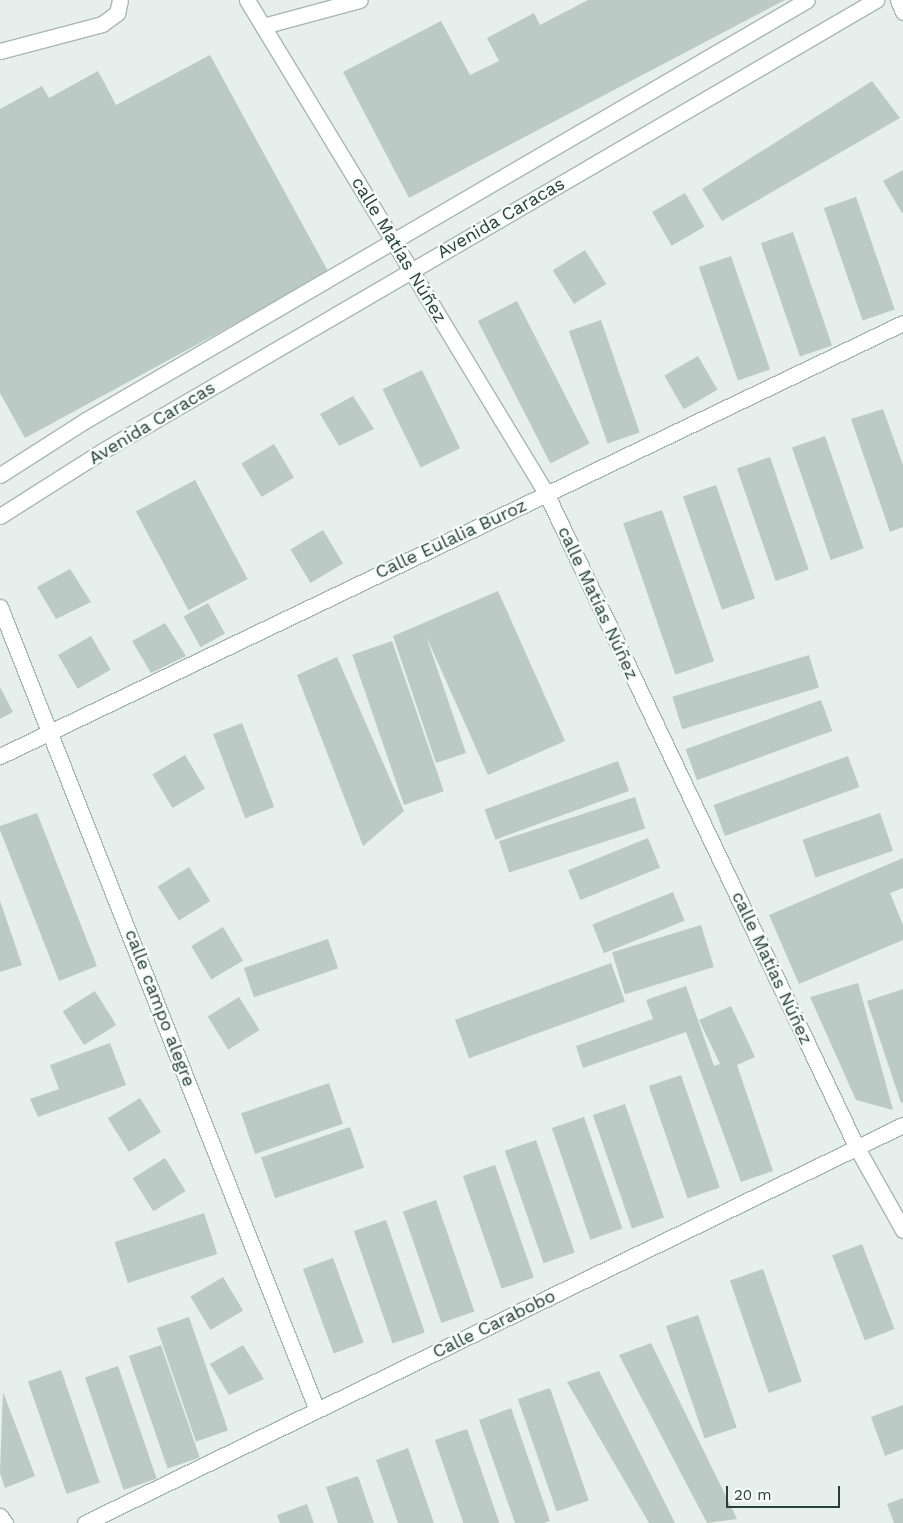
<!DOCTYPE html>
<html>
<head>
<meta charset="utf-8">
<style>
  body { margin:0 }
  #map { position:relative; width:903px; height:1523px; overflow:hidden; background:#e6efeb; font-family:"Work Sans",sans-serif }
  div>[style] { position:absolute }
  .building>* { inset:0; background:#bbcac4; transform-origin:0 0 }
  .roads { filter:drop-shadow(1px 0 #a8b8b2) drop-shadow(-1px 0 #a8b8b2) drop-shadow(0 1px #a8b8b2) drop-shadow(0 -1px #a8b8b2) }
  .lane>* { height:15px; margin:-7.5px; padding:0 7.5px; transform-origin:7.5px; border-radius:7.5px; background:#fff }
  .street>* { height:15px; margin:-7.5px; padding:0 7.5px; transform-origin:7.5px; border-radius:7.5px; background:#fff }
  .secondary>* { height:15px; margin:-7.5px; padding:0 7.5px; transform-origin:7.5px; border-radius:7.5px; background:#fff }
  span { translate:-50% -50%; white-space:nowrap; text-align:center; line-height:1.15; -webkit-text-stroke:4.5px #f7fbf9; paint-order:stroke }
  .street-label { font-size:18px; color:#24423a }
  .scale { position:absolute; left:726px; top:1486px; width:114px; height:22px; box-sizing:border-box; border:2px solid #24423a; border-top:0; padding-left:6px; font-size:15px; line-height:18px; white-space:nowrap; color:#24423a; -webkit-text-stroke:4px #f7fbf9; paint-order:stroke }
</style>
</head>
<body>
<div id="map">
  <div class="building">
    <i style="clip-path:polygon(588px 0,785px 0,409px 198px,343px 72px,441px 21px,470px 75px,499px 61px,487px 38px,534px 13px,540px 25px)"></i>
    <i style="clip-path:polygon(210px 55px,329px 273px,25px 438px,0 393px,0 109px,42px 86px,49px 98px,98px 71px,116px 105px)"></i>
    <i style="clip-path:polygon(872px 81px,900px 118px,722px 221px,702px 189px)"></i>
    <i style="clip-path:polygon(903px 170px,903px 213px,902px 213px,883px 181px)"></i>
    <i style="left:685px;top:193px;width:39px;height:38px;rotate:60deg"></i>
    <i style="left:856px;top:197px;width:119px;height:34px;rotate:71deg"></i>
    <i style="left:793px;top:232px;width:120px;height:34px;rotate:71deg"></i>
    <i style="left:585px;top:250px;width:40px;height:38px;rotate:58deg"></i>
    <i style="left:731px;top:256px;width:120px;height:34px;rotate:71deg"></i>
    <i style="left:517px;top:301px;width:160px;height:44px;rotate:63deg"></i>
    <i style="left:601px;top:320px;width:119px;height:34px;rotate:71deg"></i>
    <i style="left:698px;top:356px;width:39px;height:39px;rotate:60deg"></i>
    <i style="left:422px;top:370px;width:87px;height:44px;rotate:64deg"></i>
    <i style="clip-path:polygon(353px 396px,374px 429px,339px 446px,320px 414px)"></i>
    <i style="clip-path:polygon(883px 409px,903px 465px,903px 527px,890px 532px,851px 419px)"></i>
    <i style="left:825px;top:436px;width:119px;height:35px;rotate:71deg"></i>
    <i style="left:274px;top:444px;width:39px;height:38px;rotate:59deg"></i>
    <i style="left:770px;top:457px;width:119px;height:35px;rotate:71deg"></i>
    <i style="left:195px;top:480px;width:112px;height:67px;rotate:62deg"></i>
    <i style="left:716px;top:485px;width:120px;height:35px;rotate:71deg"></i>
    <i style="left:662px;top:510px;width:160px;height:41px;rotate:71deg"></i>
    <i style="left:323px;top:530px;width:39px;height:38px;rotate:59deg"></i>
    <i style="clip-path:polygon(70px 569px,91px 602px,56px 619px,37px 587px)"></i>
    <i style="clip-path:polygon(498px 591px,565px 741px,488px 775px,426px 636px,466px 753px,436px 763px,393px 636px)"></i>
    <i style="left:208px;top:603px;width:35px;height:28px;rotate:61deg"></i>
    <i style="clip-path:polygon(165px 623px,186px 656px,151px 673px,132px 641px)"></i>
    <i style="left:91px;top:636px;width:39px;height:38px;rotate:60deg"></i>
    <i style="left:392px;top:641px;width:159px;height:42px;rotate:71deg"></i>
    <i style="left:809px;top:655px;width:34px;height:143px;rotate:73deg"></i>
    <i style="clip-path:polygon(337px 657px,404px 811px,363px 846px,297px 675px)"></i>
    <i style="clip-path:polygon(0 687px,13px 712px,0 719px)"></i>
    <i style="left:821px;top:700px;width:33px;height:144px;rotate:70deg"></i>
    <i style="left:242px;top:723px;width:90px;height:31px;rotate:69deg"></i>
    <i style="left:185px;top:755px;width:39px;height:38px;rotate:59deg"></i>
    <i style="left:848px;top:756px;width:33px;height:143px;rotate:70deg"></i>
    <i style="left:618px;top:761px;width:32px;height:142px;rotate:70deg"></i>
    <i style="left:635px;top:797px;width:33px;height:143px;rotate:72deg"></i>
    <i style="clip-path:polygon(37px 813px,97px 966px,59px 981px,0 830px,0 826px)"></i>
    <i style="left:880px;top:813px;width:40px;height:82px;rotate:71deg"></i>
    <i style="left:648px;top:838px;width:32px;height:86px;rotate:68deg"></i>
    <i style="clip-path:polygon(903px 858px,903px 888px,890px 893px,903px 925px,903px 940px,799px 984px,769px 915px)"></i>
    <i style="left:189px;top:867px;width:40px;height:37px;rotate:58deg"></i>
    <i style="left:673px;top:892px;width:31px;height:87px;rotate:68deg"></i>
    <i style="clip-path:polygon(0 901px,22px 965px,0 972px)"></i>
    <i style="left:701px;top:925px;width:44px;height:93px;rotate:73deg"></i>
    <i style="left:223px;top:927px;width:39px;height:37px;rotate:59deg"></i>
    <i style="left:328px;top:939px;width:31px;height:89px;rotate:71deg"></i>
    <i style="left:611px;top:963px;width:41px;height:166px;rotate:70deg"></i>
    <i style="clip-path:polygon(858px 983px,893px 1110px,856px 1100px,810px 997px)"></i>
    <i style="clip-path:polygon(686px 986px,714px 1066px,720px 1064px,699px 1020px,731px 1006px,755px 1057px,737px 1065px,773px 1171px,741px 1182px,686px 1032px,583px 1068px,576px 1046px,653px 1019px,646px 1000px)"></i>
    <i style="clip-path:polygon(903px 989px,903px 1102px,901px 1103px,867px 1001px)"></i>
    <i style="left:95px;top:991px;width:40px;height:38px;rotate:58deg"></i>
    <i style="left:239px;top:997px;width:39px;height:37px;rotate:58deg"></i>
    <i style="clip-path:polygon(110px 1043px,126px 1085px,38px 1117px,30px 1099px,59px 1089px,50px 1065px)"></i>
    <i style="left:681px;top:1075px;width:119px;height:34px;rotate:71deg"></i>
    <i style="left:329px;top:1083px;width:43px;height:93px;rotate:71deg"></i>
    <i style="left:140px;top:1098px;width:40px;height:38px;rotate:58deg"></i>
    <i style="left:625px;top:1104px;width:120px;height:34px;rotate:71deg"></i>
    <i style="left:584px;top:1117px;width:118px;height:34px;rotate:71deg"></i>
    <i style="left:350px;top:1127px;width:43px;height:94px;rotate:71deg"></i>
    <i style="left:536px;top:1140px;width:119px;height:33px;rotate:71deg"></i>
    <i style="left:165px;top:1158px;width:39px;height:38px;rotate:58deg"></i>
    <i style="left:495px;top:1165px;width:119px;height:34px;rotate:71deg"></i>
    <i style="left:436px;top:1200px;width:118px;height:35px;rotate:71deg"></i>
    <i style="left:204px;top:1213px;width:43px;height:94px;rotate:72deg"></i>
    <i style="left:386px;top:1220px;width:119px;height:34px;rotate:71deg"></i>
    <i style="left:862px;top:1244px;width:91px;height:32px;rotate:69deg"></i>
    <i style="left:333px;top:1258px;width:90px;height:32px;rotate:70deg"></i>
    <i style="left:763px;top:1269px;width:119px;height:35px;rotate:71deg"></i>
    <i style="left:223px;top:1277px;width:39px;height:38px;rotate:59deg"></i>
    <i style="left:698px;top:1315px;width:119px;height:34px;rotate:71deg"></i>
    <i style="left:189px;top:1317px;width:120px;height:34px;rotate:71deg"></i>
    <i style="clip-path:polygon(651px 1343px,737px 1519px,707px 1523px,619px 1355px)"></i>
    <i style="left:161px;top:1345px;width:119px;height:34px;rotate:71deg"></i>
    <i style="clip-path:polygon(243px 1345px,264px 1379px,229px 1395px,210px 1364px)"></i>
    <i style="left:118px;top:1366px;width:119px;height:35px;rotate:71deg"></i>
    <i style="left:61px;top:1370px;width:119px;height:35px;rotate:71deg"></i>
    <i style="clip-path:polygon(599px 1371px,675px 1523px,649px 1523px,567px 1382px)"></i>
    <i style="left:550px;top:1388px;width:119px;height:34px;rotate:71deg"></i>
    <i style="clip-path:polygon(3px 1392px,35px 1476px,5px 1488px,0 1473px)"></i>
    <i style="clip-path:polygon(903px 1405px,903px 1449px,885px 1456px,871px 1417px)"></i>
    <i style="clip-path:polygon(511px 1408px,550px 1521px,544px 1523px,515px 1523px,479px 1420px)"></i>
    <i style="left:467px;top:1429px;width:99px;height:34px;rotate:71deg"></i>
    <i style="clip-path:polygon(408px 1448px,434px 1523px,398px 1523px,376px 1460px)"></i>
    <i style="clip-path:polygon(358px 1476px,374px 1523px,338px 1523px,326px 1487px)"></i>
    <i style="clip-path:polygon(903px 1498px,903px 1523px,894px 1523px,887px 1504px)"></i>
    <i style="clip-path:polygon(307px 1504px,314px 1523px,280px 1523px,277px 1515px)"></i>
  </div>
  <div class="roads">
    <div class="lane">
      <i style="left:263px;top:26px;width:100px;rotate:-15deg"></i>
      <i style="left:0;top:51px;width:106px;rotate:-14.8deg"></i>
      <i style="left:102px;top:24px;width:19px;rotate:-36deg"></i>
      <i style="left:117px;top:13px;width:13px;rotate:-77deg"></i>
    </div>
    <div class="street">
      <i style="left:247px;top:0;width:577px;rotate:58.76deg"></i>
      <i style="left:546px;top:493px;width:725px;rotate:64.6deg"></i>
      <i style="left:857px;top:1148px;width:94px;rotate:60.7deg"></i>
      <i style="left:898px;top:0;width:13px;rotate:67deg"></i>
      <i style="left:0;top:475px;width:102px;rotate:-32.6deg"></i>
      <i style="left:86px;top:420px;width:834px;rotate:-30.22deg"></i>
      <i style="left:0;top:516px;width:123px;rotate:-32.4deg"></i>
      <i style="left:104px;top:450px;width:894px;rotate:-30.24deg"></i>
      <i style="left:0;top:607px;width:863px;rotate:68.46deg"></i>
      <i style="left:0;top:756px;width:1001px;rotate:-25.62deg"></i>
      <i style="left:85px;top:1523px;width:910px;rotate:-25.95deg"></i>
    </div>
    <div class="secondary">
      <i style="left:0;top:1516px;width:9px;rotate:54deg"></i>
    </div>
  </div>
  <div class="street-label">
    <span style="left:501px;top:218px;rotate:-30deg">Avenida Caracas</span>
    <span style="left:399px;top:250px;rotate:59deg">calle Matías Núñez</span>
    <span style="left:152px;top:423px;rotate:-31deg">Avenida Caracas</span>
    <span style="left:451px;top:539px;rotate:-25deg">Calle Eulalia Buroz</span>
    <span style="left:598px;top:603px;rotate:65deg">calle Matías Núñez</span>
    <span style="left:772px;top:968px;rotate:65deg">calle Matías Núñez</span>
    <span style="left:160px;top:1008px;rotate:69deg">calle campo alegre</span>
    <span style="left:494px;top:1324px;rotate:-26deg">Calle Carabobo</span>
  </div>
  <div class="scale">20 m</div>
</div>
</body>
</html>
